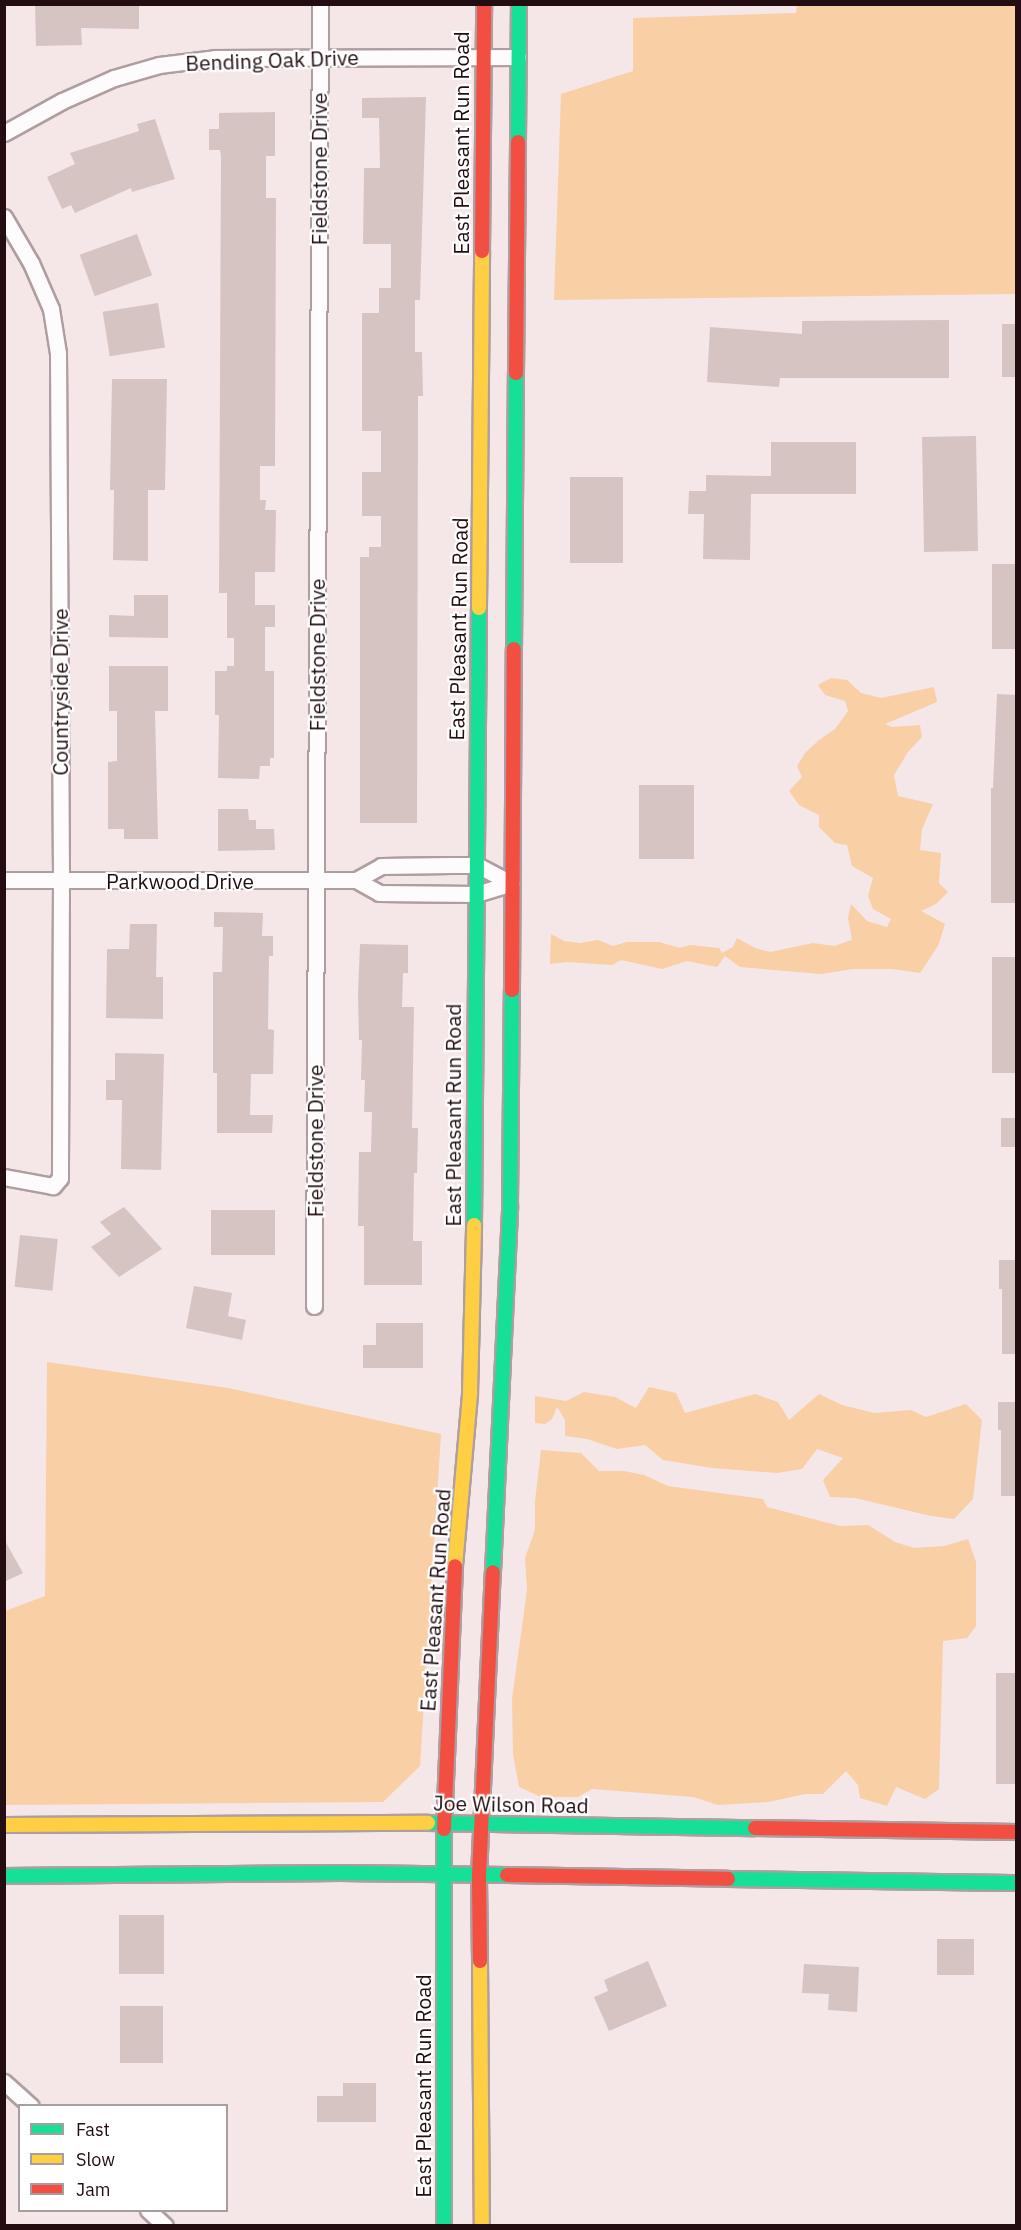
<!DOCTYPE html>
<html>
<head>
<meta charset="utf-8">
<style>
  body { margin:0 }
  #map { position:relative; width:1021px; height:2230px; overflow:hidden; background:#f5e6e8; font-family:"IBM Plex Sans",sans-serif }
  div>[style] { position:absolute }
  .green>* { inset:0; background:#f9cfa6 }
  .building>* { inset:0; background:#d6c4c3; transform-origin:0 0 }
  .roads { filter:drop-shadow(2px 0 #af9ea0) drop-shadow(-2px 0 #af9ea0) drop-shadow(0 2px #af9ea0) drop-shadow(0 -2px #af9ea0) }
  .street>* { height:15px; margin:-7.5px; padding:0 7.5px; transform-origin:7.5px; border-radius:7.5px; background:#fefbfc }
  .fast>* { height:14px; margin:-7px; padding:0 7px; transform-origin:7px; border-radius:7px; background:#16e098 }
  .slow>* { height:14px; margin:-7px; padding:0 7px; transform-origin:7px; border-radius:7px; background:#ffcf43 }
  .jam>* { height:14px; margin:-7px; padding:0 7px; transform-origin:7px; border-radius:7px; background:#f24e42 }
  span { translate:-50% -50%; white-space:nowrap; text-align:center; line-height:1.15; -webkit-text-stroke:4.5px #fff; paint-order:stroke }
  .street-label { font-size:21px; color:#230d11 }
  .frame { position:absolute; inset:0; border:6px solid #230d11; pointer-events:none }
  .legend { position:absolute; left:18px; top:2104px; width:210px; height:108px; box-sizing:border-box; background:#fff; border:2px solid #a79ea0; margin:0; padding:8px 10px; list-style:none; font-size:18px; color:#230d11 }
  .legend li { display:flex; align-items:center; gap:12px; height:30px }
  .legend b { width:30px; border:2px solid #a79ea0 }
</style>
</head>
<body>
<div id="map">
  <div class="green">
    <i style="clip-path:polygon(797px 4px,1016px 5px,1016px 294px,554px 300px,561px 94px,633px 71px,633px 18px,796px 13px)"></i>
    <i style="clip-path:polygon(831px 678px,847px 680px,861px 693px,881px 698px,934px 687px,937px 702px,885px 724px,892px 727px,920px 725px,922px 737px,908px 752px,894px 775px,898px 796px,933px 804px,922px 829px,920px 850px,941px 853px,939px 883px,948px 892px,936px 904px,921px 911px,945px 924px,938px 946px,920px 973px,892px 969px,853px 969px,821px 974px,740px 967px,725px 956px,717px 967px,687px 961px,662px 969px,621px 960px,612px 965px,567px 962px,550px 964px,551px 934px,564px 941px,580px 943px,598px 940px,613px 946px,627px 942px,659px 942px,680px 948px,690px 945px,719px 948px,722px 953px,733px 947px,737px 938px,755px 948px,770px 952px,813px 943px,834px 946px,852px 940px,848px 918px,851px 904px,867px 921px,887px 927px,891px 919px,873px 909px,868px 896px,873px 878px,852px 866px,847px 845px,835px 843px,819px 827px,819px 815px,799px 805px,789px 791px,802px 777px,797px 766px,805px 753px,819px 740px,835px 729px,848px 711px,845px 701px,825px 695px,818px 685px)"></i>
    <i style="clip-path:polygon(47px 1362px,228px 1388px,441px 1434px,420px 1766px,383px 1802px,5px 1805px,5px 1611px,45px 1596px)"></i>
    <i style="clip-path:polygon(649px 1387px,676px 1393px,685px 1413px,755px 1394px,778px 1402px,789px 1420px,819px 1394px,842px 1405px,874px 1413px,911px 1410px,926px 1417px,966px 1404px,982px 1420px,973px 1499px,954px 1519px,931px 1516px,855px 1498px,830px 1497px,823px 1480px,843px 1458px,817px 1449px,802px 1469px,777px 1473px,712px 1468px,663px 1460px,645px 1445px,617px 1449px,587px 1439px,565px 1436px,565px 1420px,557px 1407px,552px 1419px,545px 1424px,535px 1423px,535px 1396px,566px 1401px,584px 1392px,615px 1397px,636px 1408px)"></i>
    <i style="clip-path:polygon(541px 1450px,581px 1453px,599px 1471px,624px 1471px,644px 1475px,668px 1486px,763px 1499px,767px 1507px,840px 1526px,868px 1525px,895px 1542px,914px 1548px,944px 1546px,968px 1539px,976px 1562px,976px 1626px,967px 1638px,943px 1641px,939px 1789px,925px 1799px,896px 1787px,887px 1806px,860px 1798px,858px 1785px,846px 1771px,823px 1794px,806px 1794px,768px 1802px,718px 1805px,693px 1797px,592px 1789px,578px 1797px,541px 1797px,519px 1787px,513px 1754px,512px 1699px,527px 1590px,525px 1558px,535px 1530px,535px 1501px)"></i>
  </div>
  <div class="building">
    <i style="clip-path:polygon(35px 4px,139px 4px,139px 29px,81px 28px,82px 45px,36px 46px)"></i>
    <i style="clip-path:polygon(426px 97px,420px 300px,415px 300px,415px 352px,422px 352px,423px 396px,418px 396px,417px 823px,360px 823px,360px 557px,369px 557px,369px 547px,381px 547px,381px 516px,362px 516px,362px 472px,381px 472px,381px 431px,362px 431px,362px 313px,379px 313px,379px 288px,391px 288px,391px 244px,363px 244px,364px 168px,380px 168px,379px 118px,362px 118px,362px 98px)"></i>
    <i style="clip-path:polygon(275px 112px,275px 156px,266px 156px,266px 198px,276px 198px,275px 466px,260px 466px,260px 500px,266px 500px,265px 510px,276px 510px,275px 572px,255px 572px,255px 605px,275px 605px,275px 627px,265px 627px,265px 671px,274px 671px,274px 758px,270px 758px,270px 766px,260px 766px,259px 779px,218px 778px,219px 715px,215px 715px,215px 671px,227px 671px,227px 666px,234px 666px,234px 638px,227px 638px,227px 593px,219px 593px,221px 156px,220px 150px,209px 150px,209px 129px,219px 129px,219px 113px)"></i>
    <i style="clip-path:polygon(155px 119px,175px 179px,132px 192px,131px 188px,75px 213px,71px 205px,62px 209px,47px 177px,75px 164px,70px 153px,139px 131px,137px 124px)"></i>
    <i style="left:137px;top:234px;width:44px;height:61px;rotate:70deg"></i>
    <i style="left:158px;top:303px;width:45px;height:56px;rotate:81deg"></i>
    <i style="clip-path:polygon(949px 320px,949px 378px,780px 378px,779px 387px,707px 382px,710px 327px,802px 334px,802px 321px)"></i>
    <i style="left:1002px;top:324px;width:15px;height:53px"></i>
    <i style="clip-path:polygon(112px 379px,167px 379px,165px 490px,148px 490px,148px 561px,113px 560px,114px 490px,110px 490px)"></i>
    <i style="left:976px;top:436px;width:115px;height:54px;rotate:89deg"></i>
    <i style="clip-path:polygon(771px 442px,856px 442px,856px 494px,751px 494px,750px 560px,703px 559px,704px 514px,688px 514px,689px 491px,706px 491px,706px 475px,771px 476px)"></i>
    <i style="left:570px;top:477px;width:53px;height:86px"></i>
    <i style="left:992px;top:564px;width:25px;height:85px"></i>
    <i style="clip-path:polygon(134px 595px,168px 595px,168px 638px,109px 637px,109px 615px,134px 616px)"></i>
    <i style="clip-path:polygon(109px 666px,168px 666px,168px 711px,155px 711px,158px 839px,124px 839px,124px 829px,108px 829px,108px 762px,117px 761px,117px 711px,109px 711px)"></i>
    <i style="clip-path:polygon(997px 694px,1017px 695px,1017px 903px,991px 903px,991px 788px,993px 788px)"></i>
    <i style="left:639px;top:785px;width:55px;height:74px"></i>
    <i style="clip-path:polygon(218px 809px,248px 809px,249px 820px,256px 820px,256px 829px,274px 829px,275px 850px,218px 851px)"></i>
    <i style="clip-path:polygon(214px 912px,263px 913px,262px 936px,273px 936px,273px 956px,269px 956px,268px 1029px,274px 1030px,273px 1074px,251px 1074px,250px 1115px,273px 1115px,272px 1133px,217px 1133px,217px 1073px,213px 1073px,213px 972px,222px 972px,223px 927px,214px 927px)"></i>
    <i style="clip-path:polygon(130px 924px,157px 924px,156px 977px,163px 977px,163px 1019px,106px 1018px,107px 949px,129px 949px)"></i>
    <i style="clip-path:polygon(360px 944px,408px 945px,408px 973px,403px 973px,402px 1007px,414px 1007px,412px 1128px,418px 1128px,417px 1173px,414px 1173px,413px 1241px,422px 1241px,422px 1285px,364px 1285px,364px 1226px,358px 1226px,359px 1152px,371px 1152px,372px 1112px,364px 1112px,365px 1080px,361px 1080px,362px 1040px,359px 1040px,358px 994px)"></i>
    <i style="left:992px;top:957px;width:25px;height:116px"></i>
    <i style="clip-path:polygon(115px 1053px,164px 1054px,161px 1170px,121px 1169px,122px 1100px,106px 1100px,106px 1080px,115px 1080px)"></i>
    <i style="left:1001px;top:1118px;width:16px;height:29px"></i>
    <i style="clip-path:polygon(124px 1207px,162px 1249px,119px 1277px,91px 1247px,111px 1234px,100px 1222px)"></i>
    <i style="left:211px;top:1210px;width:64px;height:45px"></i>
    <i style="left:20px;top:1235px;width:38px;height:52px;rotate:6deg"></i>
    <i style="clip-path:polygon(999px 1260px,1017px 1260px,1017px 1354px,1002px 1354px,1002px 1289px,999px 1289px)"></i>
    <i style="clip-path:polygon(194px 1286px,232px 1293px,228px 1316px,246px 1320px,242px 1340px,186px 1328px)"></i>
    <i style="clip-path:polygon(376px 1323px,423px 1323px,423px 1368px,363px 1368px,363px 1345px,376px 1345px)"></i>
    <i style="clip-path:polygon(998px 1402px,1017px 1402px,1017px 1496px,1001px 1496px,1001px 1430px,998px 1430px)"></i>
    <i style="clip-path:polygon(4px 1539px,23px 1573px,4px 1582px)"></i>
    <i style="left:996px;top:1673px;width:21px;height:111px"></i>
    <i style="left:119px;top:1915px;width:45px;height:59px"></i>
    <i style="left:937px;top:1939px;width:37px;height:36px"></i>
    <i style="clip-path:polygon(648px 1961px,667px 2006px,609px 2031px,594px 1997px,608px 1991px,604px 1980px)"></i>
    <i style="clip-path:polygon(804px 1964px,859px 1967px,857px 2012px,828px 2010px,829px 1994px,802px 1993px)"></i>
    <i style="left:120px;top:2006px;width:43px;height:57px"></i>
    <i style="clip-path:polygon(343px 2083px,376px 2083px,376px 2122px,317px 2122px,317px 2096px,343px 2096px)"></i>
  </div>
  <div class="roads">
    <div class="street">
      <i style="left:4px;top:133px;width:66px;rotate:-28.9deg"></i>
      <i style="left:62px;top:101px;width:57px;rotate:-23.9deg"></i>
      <i style="left:114px;top:78px;width:47px;rotate:-16.1deg"></i>
      <i style="left:159px;top:65px;width:56px;rotate:-7.1deg"></i>
      <i style="left:215px;top:58px;width:303px;rotate:-0.2deg"></i>
      <i style="left:4px;top:217px;width:53px;rotate:59.6deg"></i>
      <i style="left:31px;top:263px;width:50px;rotate:66.5deg"></i>
      <i style="left:51px;top:309px;width:45px;rotate:81deg"></i>
      <i style="left:58px;top:353px;width:527px;rotate:89.67deg"></i>
      <i style="left:61px;top:880px;width:298px;rotate:90.2deg"></i>
      <i style="left:60px;top:1178px;width:11px;rotate:131deg"></i>
      <i style="left:53px;top:1186px;width:50px;rotate:-169.6deg"></i>
      <i style="left:4px;top:880px;width:352px"></i>
      <i style="left:356px;top:880px;width:29px;rotate:-29deg"></i>
      <i style="left:381px;top:866px;width:70px;rotate:-0.8deg"></i>
      <i style="left:451px;top:865px;width:26px"></i>
      <i style="left:477px;top:865px;width:38px;rotate:28deg"></i>
      <i style="left:356px;top:880px;width:26px;rotate:29deg"></i>
      <i style="left:379px;top:893px;width:97px;rotate:0.6deg"></i>
      <i style="left:476px;top:894px;width:37px;rotate:-17deg"></i>
      <i style="left:314px;top:1306px;width:1302px;rotate:-89.74deg"></i>
      <i style="left:4px;top:2082px;width:36px;rotate:42deg"></i>
      <i style="left:148px;top:2210px;width:23px;rotate:43deg"></i>
    </div>
    <div class="fast">
      <i style="left:518px;top:142px;width:138px;rotate:-89.6deg"></i>
      <i style="left:514px;top:649px;width:276px;rotate:-89.6deg"></i>
      <i style="left:474px;top:1225px;width:617px;rotate:-89.54deg"></i>
      <i style="left:493px;top:1572px;width:367px;rotate:-87.3deg"></i>
      <i style="left:510px;top:1205px;width:215px;rotate:-89.5deg"></i>
      <i style="left:428px;top:1823px;width:327px;rotate:0.9deg"></i>
      <i style="left:444px;top:1829px;width:397px;rotate:90deg"></i>
      <i style="left:4px;top:1876px;width:336px;rotate:-0.5deg"></i>
      <i style="left:340px;top:1873px;width:167px;rotate:0.7deg"></i>
      <i style="left:728px;top:1879px;width:288px;rotate:0.8deg"></i>
    </div>
    <div class="slow">
      <i style="left:479px;top:608px;width:357px;rotate:-89.5deg"></i>
      <i style="left:455px;top:1566px;width:174px;rotate:-85deg"></i>
      <i style="left:470px;top:1393px;width:168px;rotate:-88.6deg"></i>
      <i style="left:4px;top:1825px;width:424px;rotate:-0.3deg"></i>
      <i style="left:480px;top:1961px;width:265px;rotate:89.6deg"></i>
    </div>
    <div class="jam">
      <i style="left:482px;top:251px;width:247px;rotate:-89.5deg"></i>
      <i style="left:516px;top:373px;width:231px;rotate:-89.5deg"></i>
      <i style="left:512px;top:990px;width:341px;rotate:-89.7deg"></i>
      <i style="left:755px;top:1828px;width:261px;rotate:0.9deg"></i>
      <i style="left:444px;top:1829px;width:263px;rotate:-87.6deg"></i>
      <i style="left:507px;top:1875px;width:221px;rotate:1deg"></i>
      <i style="left:480px;top:1961px;width:85px;rotate:-90.7deg"></i>
      <i style="left:479px;top:1876px;width:304px;rotate:-87.4deg"></i>
    </div>
  </div>
  <div class="street-label">
    <span style="left:272px;top:60px;rotate:-2deg">Bending Oak Drive</span>
    <span style="left:461px;top:143px;rotate:-90deg">East Pleasant Run Road</span>
    <span style="left:319px;top:169px;rotate:-90deg">Fieldstone Drive</span>
    <span style="left:458px;top:629px;rotate:-89deg">East Pleasant Run Road</span>
    <span style="left:317px;top:655px;rotate:-90deg">Fieldstone Drive</span>
    <span style="left:60px;top:692px;rotate:-90deg">Countryside Drive</span>
    <span style="left:180px;top:881px">Parkwood Drive</span>
    <span style="left:453px;top:1115px;rotate:-90deg">East Pleasant Run Road</span>
    <span style="left:315px;top:1141px;rotate:-90deg">Fieldstone Drive</span>
    <span style="left:435px;top:1600px;rotate:-86deg">East Pleasant Run Road</span>
    <span style="left:511px;top:1804px;rotate:1deg">Joe Wilson Road</span>
    <span style="left:423px;top:2086px;rotate:-90deg">East Pleasant Run Road</span>
  </div>
  <div class="frame"></div>
  <ul class="legend">
  <li><b style="height:8px;background:#16e098"></b>Fast</li>
  <li><b style="height:8px;background:#ffcf43"></b>Slow</li>
  <li><b style="height:8px;background:#f24e42"></b>Jam</li>
  </ul>
</div>
</body>
</html>
